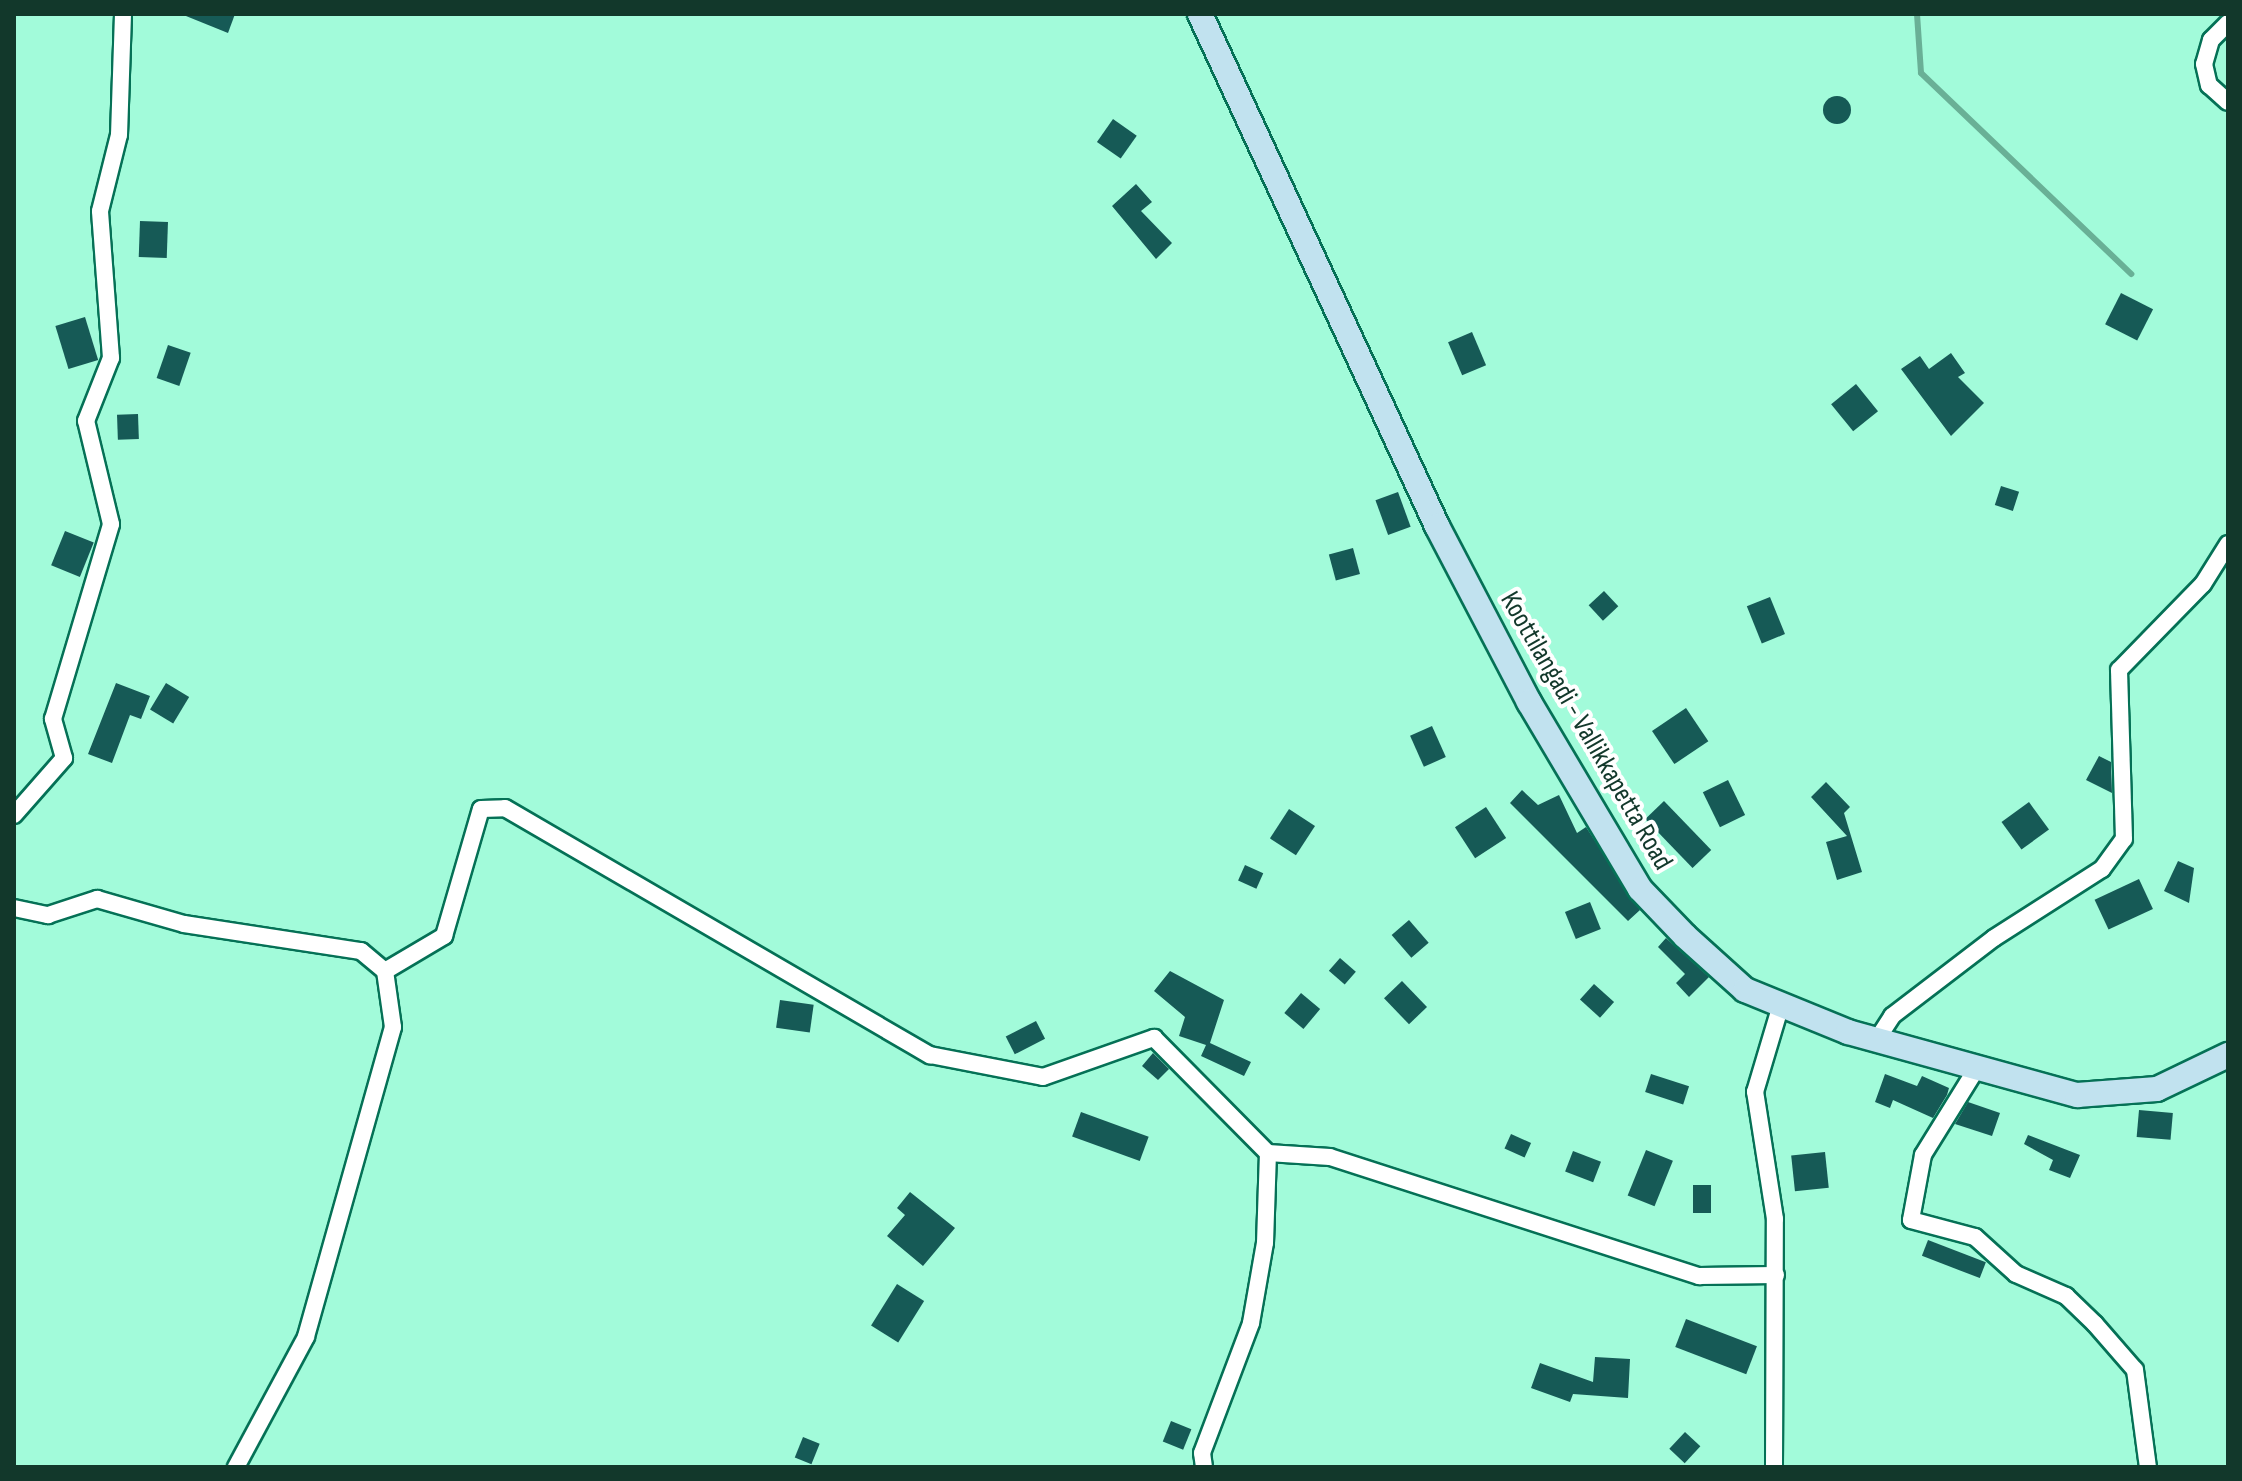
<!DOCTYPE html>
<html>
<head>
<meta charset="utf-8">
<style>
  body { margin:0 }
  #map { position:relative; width:2242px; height:1481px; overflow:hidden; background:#a2fbda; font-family:"Sofia Sans Condensed",sans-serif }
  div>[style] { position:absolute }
  .stream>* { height:6px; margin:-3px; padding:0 3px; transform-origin:3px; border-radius:3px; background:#69b096 }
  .building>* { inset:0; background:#165a56; transform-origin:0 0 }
  .round { border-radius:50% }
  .roads { filter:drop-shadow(2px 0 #057156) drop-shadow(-2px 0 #057156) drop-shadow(0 2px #057156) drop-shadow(0 -2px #057156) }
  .street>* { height:16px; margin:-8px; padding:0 8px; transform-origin:8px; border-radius:8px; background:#fff }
  .secondary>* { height:24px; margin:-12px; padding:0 12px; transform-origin:12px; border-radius:12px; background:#c1e2ef }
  span { translate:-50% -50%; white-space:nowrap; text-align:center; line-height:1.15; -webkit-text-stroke:8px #fff; paint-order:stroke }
  .street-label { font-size:28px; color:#12382b }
  .frame { position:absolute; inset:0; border:16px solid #12382b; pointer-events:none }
</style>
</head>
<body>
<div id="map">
  <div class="stream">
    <i style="left:1917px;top:14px;width:59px;rotate:86.1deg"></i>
    <i style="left:1921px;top:73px;width:291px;rotate:43.7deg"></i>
  </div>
  <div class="building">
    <i style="clip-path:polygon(181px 14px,235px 14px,228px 33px)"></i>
    <i class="round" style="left:1823px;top:96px;width:28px;height:28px"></i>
    <i style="left:1113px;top:119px;width:29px;height:28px;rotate:35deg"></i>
    <i style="clip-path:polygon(1136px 184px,1152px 202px,1141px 211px,1172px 243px,1156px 259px,1112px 206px)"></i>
    <i style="left:140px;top:221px;width:28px;height:36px;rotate:2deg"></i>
    <i style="left:2121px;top:293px;width:36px;height:35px;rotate:27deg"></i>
    <i style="left:85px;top:317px;width:45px;height:31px;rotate:73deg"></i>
    <i style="left:1472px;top:332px;width:36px;height:26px;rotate:67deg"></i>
    <i style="left:168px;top:345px;width:24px;height:35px;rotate:19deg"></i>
    <i style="clip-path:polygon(1951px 353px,1965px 373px,1958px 377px,1984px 403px,1951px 436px,1901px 369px,1920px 356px,1929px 369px)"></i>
    <i style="left:1856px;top:384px;width:35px;height:32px;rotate:51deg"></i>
    <i style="left:138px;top:414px;width:25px;height:21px;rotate:88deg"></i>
    <i style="left:2001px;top:486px;width:19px;height:20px;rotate:18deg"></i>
    <i style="left:1398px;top:492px;width:37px;height:24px;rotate:70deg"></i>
    <i style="left:65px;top:531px;width:31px;height:37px;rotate:22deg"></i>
    <i style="left:1353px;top:548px;width:27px;height:25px;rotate:75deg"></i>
    <i style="left:1604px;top:591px;width:21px;height:21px;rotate:47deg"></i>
    <i style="left:1770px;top:597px;width:40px;height:25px;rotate:68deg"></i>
    <i style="clip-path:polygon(116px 683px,150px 696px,141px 719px,130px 715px,112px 763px,88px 754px)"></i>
    <i style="left:166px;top:683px;width:27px;height:31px;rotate:31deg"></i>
    <i style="left:1686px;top:708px;width:40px;height:41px;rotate:56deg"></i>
    <i style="left:1432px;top:726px;width:34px;height:24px;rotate:66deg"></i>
    <i style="clip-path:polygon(2099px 756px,2111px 762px,2112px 793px,2086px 780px)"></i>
    <i style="left:1728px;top:780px;width:39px;height:28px;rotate:64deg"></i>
    <i style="clip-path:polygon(1826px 782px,1850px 807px,1844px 813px,1862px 872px,1837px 880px,1826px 842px,1847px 836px,1811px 797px)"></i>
    <i style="clip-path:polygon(1522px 790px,1538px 805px,1559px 795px,1577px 833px,1586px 827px,1640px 910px,1628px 921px,1510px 803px)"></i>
    <i style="left:1664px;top:801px;width:68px;height:26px;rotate:46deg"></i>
    <i style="left:2029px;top:802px;width:34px;height:34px;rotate:54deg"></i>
    <i style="left:1486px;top:807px;width:37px;height:37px;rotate:57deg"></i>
    <i style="left:1289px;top:809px;width:31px;height:35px;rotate:33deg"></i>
    <i style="clip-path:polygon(2178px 861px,2194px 868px,2189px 903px,2164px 891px)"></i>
    <i style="left:1245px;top:865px;width:20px;height:17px;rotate:24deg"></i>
    <i style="left:2139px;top:879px;width:33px;height:49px;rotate:65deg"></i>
    <i style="left:1590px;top:902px;width:29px;height:27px;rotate:68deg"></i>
    <i style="left:1409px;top:920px;width:30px;height:23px;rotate:49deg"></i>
    <i style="clip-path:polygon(1666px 938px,1709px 977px,1689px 997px,1676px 983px,1685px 974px,1658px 947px)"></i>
    <i style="left:1340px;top:958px;width:21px;height:17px;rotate:41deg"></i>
    <i style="clip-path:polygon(1170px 971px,1224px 1000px,1210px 1043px,1251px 1062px,1244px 1076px,1201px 1056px,1206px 1045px,1179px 1036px,1185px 1017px,1154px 991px)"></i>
    <i style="left:1402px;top:981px;width:36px;height:25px;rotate:46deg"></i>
    <i style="left:1594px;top:984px;width:27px;height:21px;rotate:42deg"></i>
    <i style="left:1301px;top:993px;width:25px;height:26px;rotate:40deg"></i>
    <i style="left:780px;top:1000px;width:34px;height:28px;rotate:8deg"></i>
    <i style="left:1036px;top:1021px;width:20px;height:34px;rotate:63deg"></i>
    <i style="clip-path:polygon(1153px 1053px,1169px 1069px,1158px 1080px,1142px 1066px)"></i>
    <i style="left:1651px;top:1074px;width:40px;height:19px;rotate:18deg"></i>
    <i style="clip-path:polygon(1885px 1074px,1917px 1086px,1922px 1076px,1949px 1088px,1947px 1095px,1933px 1118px,1893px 1100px,1890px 1108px,1875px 1102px)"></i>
    <i style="clip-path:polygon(1968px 1102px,2000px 1113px,1992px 1136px,1955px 1124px)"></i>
    <i style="left:2139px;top:1110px;width:34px;height:27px;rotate:5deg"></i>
    <i style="left:1081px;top:1112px;width:72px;height:26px;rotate:20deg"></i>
    <i style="left:1511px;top:1134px;width:22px;height:16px;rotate:24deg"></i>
    <i style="clip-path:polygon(2028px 1135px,2080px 1155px,2070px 1178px,2049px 1170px,2053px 1160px,2024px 1144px)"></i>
    <i style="left:1646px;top:1150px;width:29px;height:49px;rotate:22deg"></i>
    <i style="left:1573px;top:1151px;width:30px;height:22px;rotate:21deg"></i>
    <i style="left:1825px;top:1152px;width:36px;height:34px;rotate:84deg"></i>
    <i style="left:1711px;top:1185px;width:28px;height:18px;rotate:90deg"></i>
    <i style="clip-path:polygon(910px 1192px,955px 1228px,923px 1266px,887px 1236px,905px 1215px,897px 1208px)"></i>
    <i style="left:1928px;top:1240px;width:62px;height:17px;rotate:21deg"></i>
    <i style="left:897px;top:1284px;width:32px;height:49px;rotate:32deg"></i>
    <i style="left:1686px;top:1319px;width:76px;height:30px;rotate:21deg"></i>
    <i style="clip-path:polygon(1595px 1357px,1630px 1359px,1628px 1398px,1573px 1394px,1570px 1402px,1531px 1388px,1540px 1363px,1593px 1382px)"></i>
    <i style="left:1171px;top:1421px;width:22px;height:22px;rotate:22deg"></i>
    <i style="left:1685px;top:1432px;width:21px;height:23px;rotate:43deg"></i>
    <i style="left:803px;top:1437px;width:18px;height:22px;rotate:22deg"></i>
  </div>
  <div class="roads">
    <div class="street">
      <i style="left:2228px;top:23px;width:24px;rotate:135deg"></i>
      <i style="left:2211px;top:40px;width:25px;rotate:106deg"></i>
      <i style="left:2204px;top:64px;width:22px;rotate:77deg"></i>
      <i style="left:2209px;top:85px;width:25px;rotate:42deg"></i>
      <i style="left:14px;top:815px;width:76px;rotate:-48.7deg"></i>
      <i style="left:64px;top:758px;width:41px;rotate:-105.8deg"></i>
      <i style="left:53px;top:719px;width:203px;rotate:-73.4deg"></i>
      <i style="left:111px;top:524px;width:106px;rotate:-103.6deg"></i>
      <i style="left:86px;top:421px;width:68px;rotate:-68.4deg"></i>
      <i style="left:111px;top:358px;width:147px;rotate:-94.3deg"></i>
      <i style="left:100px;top:211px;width:78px;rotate:-76deg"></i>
      <i style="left:119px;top:135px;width:121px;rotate:-88.1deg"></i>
      <i style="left:14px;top:908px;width:35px;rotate:12deg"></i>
      <i style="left:48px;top:915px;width:52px;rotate:-18.1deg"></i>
      <i style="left:97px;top:899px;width:91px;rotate:16deg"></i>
      <i style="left:184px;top:924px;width:179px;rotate:8.7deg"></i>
      <i style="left:361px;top:951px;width:31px;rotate:40deg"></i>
      <i style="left:385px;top:971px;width:57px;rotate:81.9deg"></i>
      <i style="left:393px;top:1027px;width:322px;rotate:105.7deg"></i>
      <i style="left:306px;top:1337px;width:148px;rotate:118.3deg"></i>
      <i style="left:385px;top:971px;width:69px;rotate:-30.7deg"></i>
      <i style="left:444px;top:936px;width:132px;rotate:-73.8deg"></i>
      <i style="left:481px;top:809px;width:24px;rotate:-2deg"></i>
      <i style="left:505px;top:808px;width:492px;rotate:30.2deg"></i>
      <i style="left:930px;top:1055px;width:115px;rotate:11deg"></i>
      <i style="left:1043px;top:1077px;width:118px;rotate:-19.4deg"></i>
      <i style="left:1154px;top:1038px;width:162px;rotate:45.3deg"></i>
      <i style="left:1268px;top:1153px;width:62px;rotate:3.7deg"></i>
      <i style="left:1330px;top:1157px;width:388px;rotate:17.9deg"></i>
      <i style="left:1699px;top:1276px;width:77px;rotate:-0.7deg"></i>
      <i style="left:1876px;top:1041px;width:30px;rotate:-57deg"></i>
      <i style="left:1892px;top:1016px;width:128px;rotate:-37.4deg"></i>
      <i style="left:1994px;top:938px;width:128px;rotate:-32.6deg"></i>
      <i style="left:2102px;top:869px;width:37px;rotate:-54deg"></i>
      <i style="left:2124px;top:839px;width:169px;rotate:-91.7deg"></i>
      <i style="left:2119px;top:670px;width:120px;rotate:-45.7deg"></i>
      <i style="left:2203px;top:584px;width:47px;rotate:-58deg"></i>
      <i style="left:1975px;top:1071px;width:99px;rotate:121.8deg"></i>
      <i style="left:1923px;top:1155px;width:66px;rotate:100.5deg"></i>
      <i style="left:1911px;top:1220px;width:66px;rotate:14.9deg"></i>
      <i style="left:1975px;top:1237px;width:55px;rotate:42.1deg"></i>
      <i style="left:2016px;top:1274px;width:55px;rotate:23.7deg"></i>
      <i style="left:2066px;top:1296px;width:40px;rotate:44deg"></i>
      <i style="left:2095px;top:1324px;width:61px;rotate:49deg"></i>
      <i style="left:2135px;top:1370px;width:98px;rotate:82.4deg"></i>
      <i style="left:1204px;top:1467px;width:14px;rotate:-98deg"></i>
      <i style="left:1202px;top:1453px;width:139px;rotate:-69.3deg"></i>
      <i style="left:1251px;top:1323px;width:81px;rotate:-80.1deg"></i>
      <i style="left:1265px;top:1243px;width:90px;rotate:-88.1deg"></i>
      <i style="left:1774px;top:1467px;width:248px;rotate:-89.8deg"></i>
      <i style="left:1775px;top:1219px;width:129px;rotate:-98.9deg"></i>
      <i style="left:1755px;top:1092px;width:91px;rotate:-73.4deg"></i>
    </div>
    <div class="secondary">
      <i style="left:1200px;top:14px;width:564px;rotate:65.16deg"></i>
      <i style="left:1437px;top:526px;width:199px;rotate:62.4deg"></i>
      <i style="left:1529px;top:702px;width:217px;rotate:59.3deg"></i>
      <i style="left:1640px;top:889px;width:65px;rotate:46.2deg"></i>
      <i style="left:1685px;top:936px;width:81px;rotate:42deg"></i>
      <i style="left:1745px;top:990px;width:111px;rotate:22.2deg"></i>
      <i style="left:1848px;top:1032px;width:238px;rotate:15.4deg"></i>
      <i style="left:2077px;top:1095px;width:80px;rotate:-4.3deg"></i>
      <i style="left:2157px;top:1089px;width:79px;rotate:-25.6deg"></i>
    </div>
  </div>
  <div class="street-label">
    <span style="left:1586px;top:731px;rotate:60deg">Koottilangadi - Vallikkapetta Road</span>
  </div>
  <div class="frame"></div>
</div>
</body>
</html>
